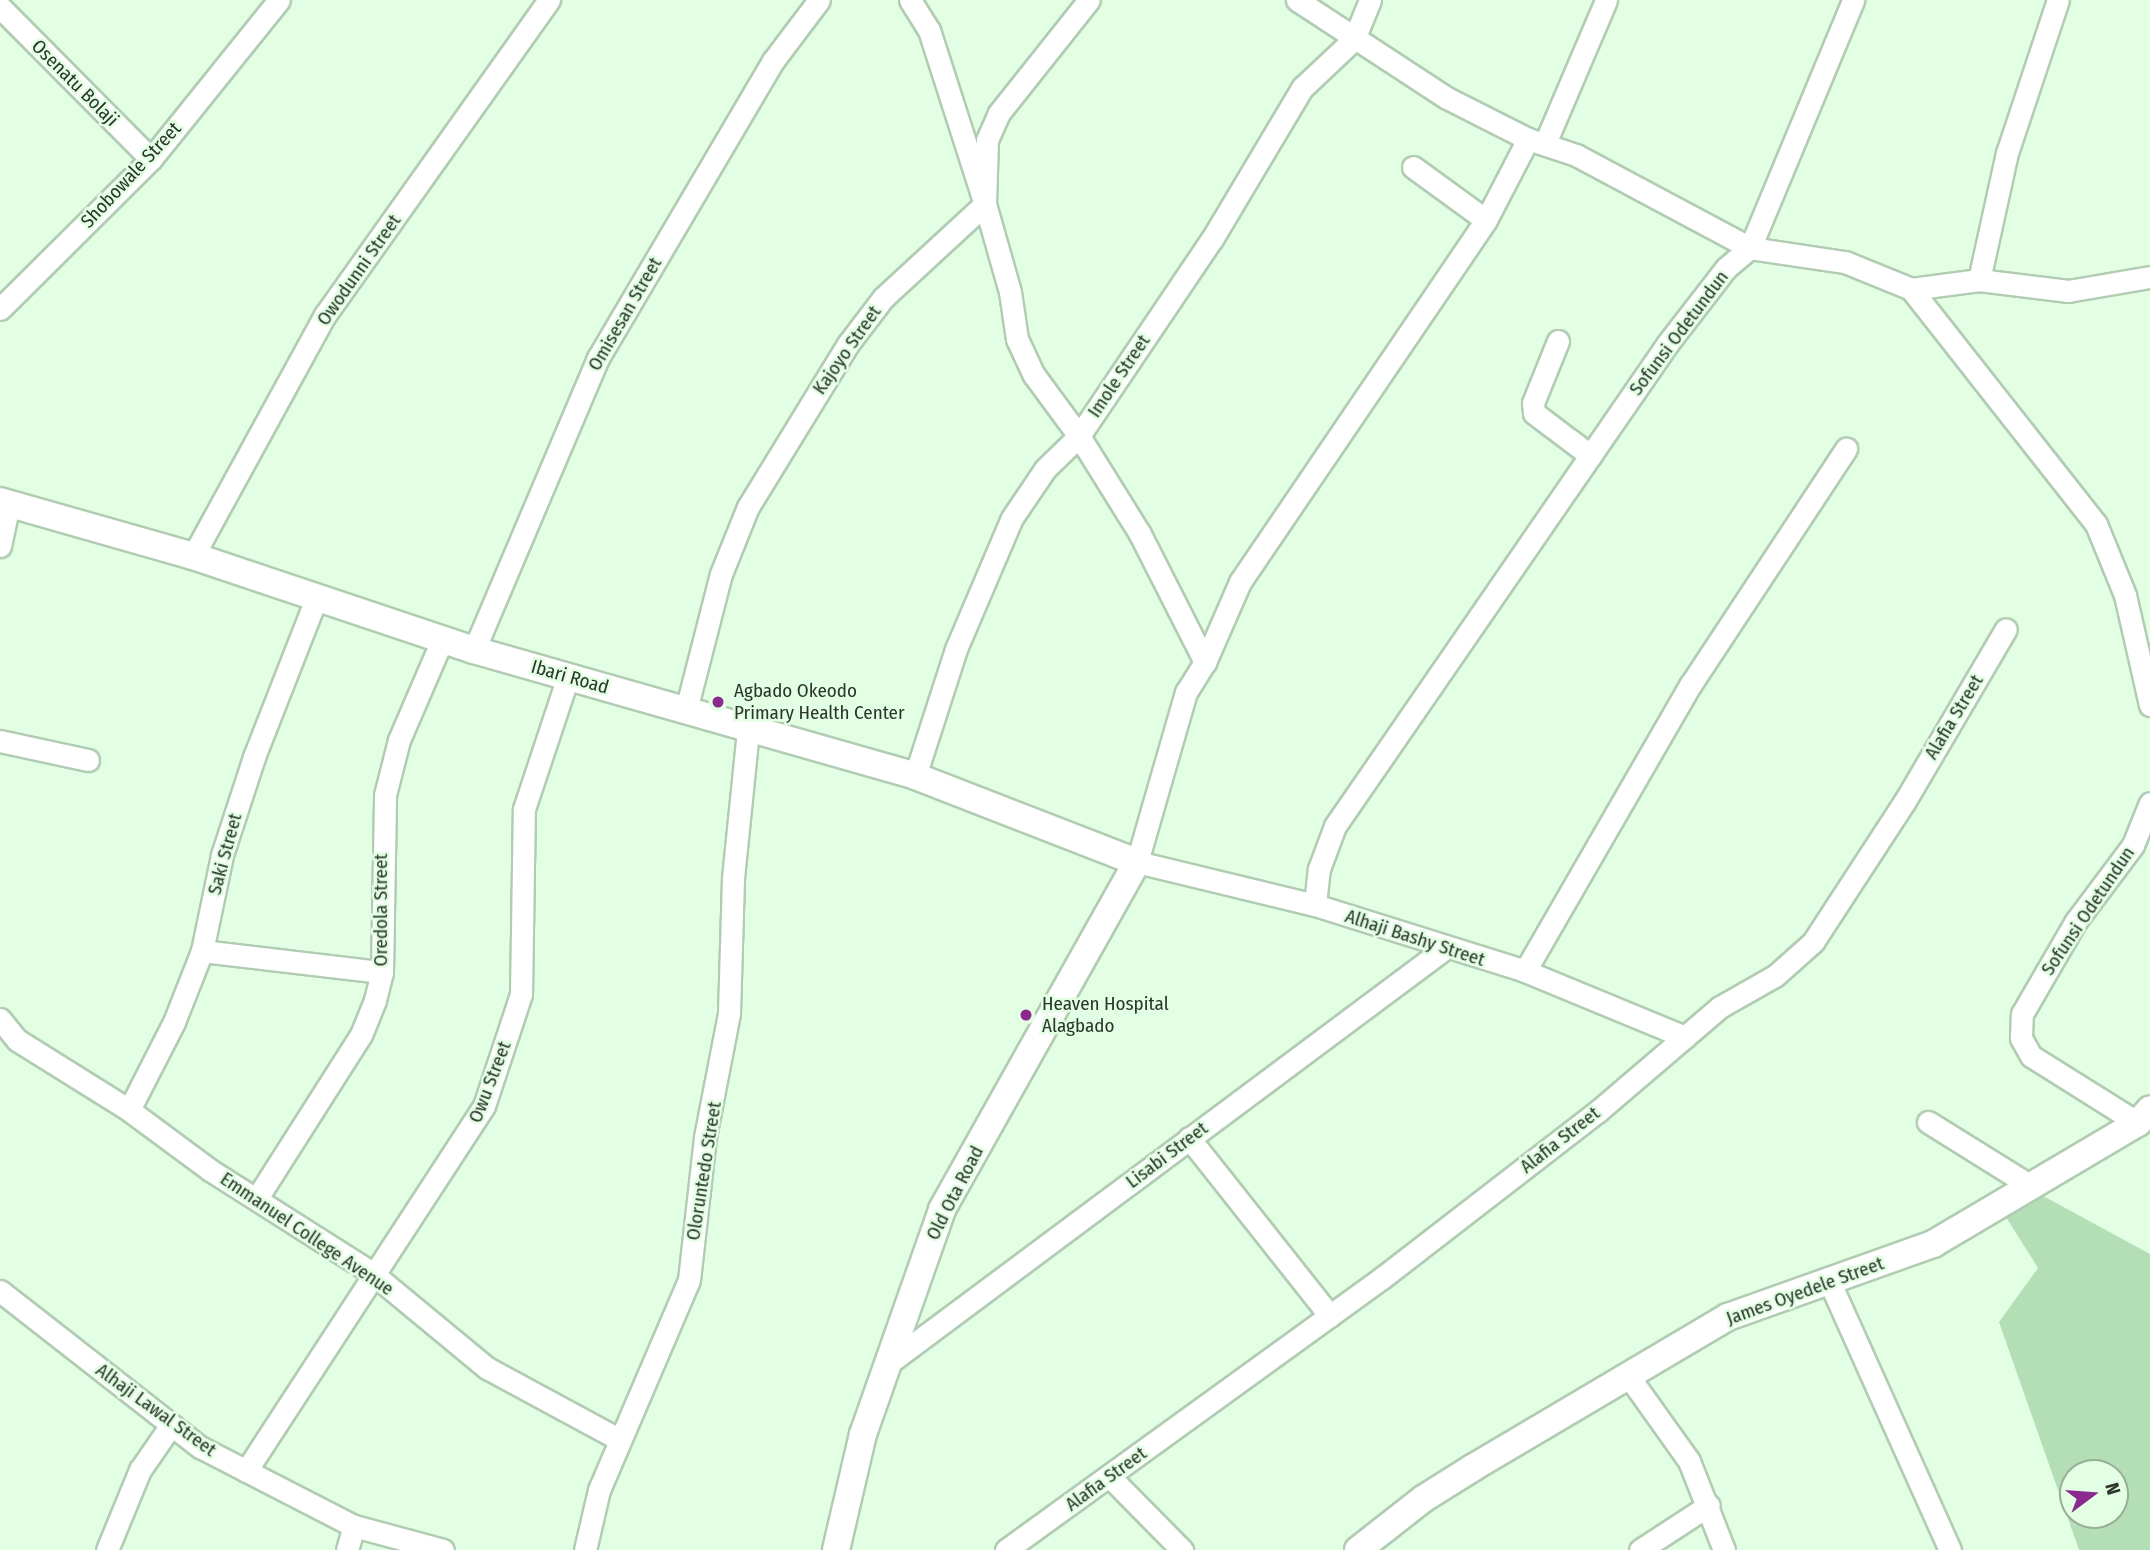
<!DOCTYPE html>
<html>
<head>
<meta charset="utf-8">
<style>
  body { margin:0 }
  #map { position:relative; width:2150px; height:1550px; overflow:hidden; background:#e2fee3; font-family:"Fira Sans Condensed",sans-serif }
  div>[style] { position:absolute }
  .green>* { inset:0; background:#b4deb6 }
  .roads { filter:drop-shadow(2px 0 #b1ccb2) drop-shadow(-2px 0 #b1ccb2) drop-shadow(0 2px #b1ccb2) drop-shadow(0 -2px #b1ccb2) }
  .minor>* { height:21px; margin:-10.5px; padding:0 10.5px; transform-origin:10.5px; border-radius:10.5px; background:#fff }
  .tertiary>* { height:26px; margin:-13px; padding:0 13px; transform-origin:13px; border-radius:13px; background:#fff }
  .dots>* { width:19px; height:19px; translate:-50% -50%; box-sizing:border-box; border:4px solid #e2fee3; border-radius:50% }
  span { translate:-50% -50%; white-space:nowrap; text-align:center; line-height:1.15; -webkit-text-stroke:5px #e2fee3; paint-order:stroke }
  .street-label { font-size:19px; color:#2b352b }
  .poi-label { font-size:19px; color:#2b352b }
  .left { translate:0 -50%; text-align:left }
  .north { position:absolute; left:2059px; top:1459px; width:70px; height:70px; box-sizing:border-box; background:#e2fee3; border:2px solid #99ae99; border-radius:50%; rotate:74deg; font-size:19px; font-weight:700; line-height:28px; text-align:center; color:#2b352b }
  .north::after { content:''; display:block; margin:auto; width:24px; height:32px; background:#8c2990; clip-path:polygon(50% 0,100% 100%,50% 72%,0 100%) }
</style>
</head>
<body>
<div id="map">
  <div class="green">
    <i style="clip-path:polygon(evenodd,2034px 1191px,2150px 1254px,2150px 1550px,2079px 1550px,1999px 1322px,2038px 1268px,2001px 1209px,2034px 1191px,2073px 1473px,2115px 1473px,2115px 1515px,2073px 1515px,2073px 1473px)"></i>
  </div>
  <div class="roads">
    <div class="minor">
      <i style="left:910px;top:0;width:36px;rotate:58deg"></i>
      <i style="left:929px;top:30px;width:183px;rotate:72.2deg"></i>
      <i style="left:985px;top:204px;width:91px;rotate:74.1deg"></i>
      <i style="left:1010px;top:292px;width:48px;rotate:81.5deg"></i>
      <i style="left:1017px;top:339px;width:40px;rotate:65deg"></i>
      <i style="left:1034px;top:375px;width:76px;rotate:53.6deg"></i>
      <i style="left:1079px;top:436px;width:115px;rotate:58.1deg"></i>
      <i style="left:1140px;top:534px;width:144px;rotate:63.1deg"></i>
      <i style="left:1297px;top:0;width:179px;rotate:33.2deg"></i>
      <i style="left:1447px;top:98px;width:91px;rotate:26.8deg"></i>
      <i style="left:1528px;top:139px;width:51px;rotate:18.4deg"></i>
      <i style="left:1576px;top:155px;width:197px;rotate:28.1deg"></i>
      <i style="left:1750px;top:248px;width:269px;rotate:-67.4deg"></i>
      <i style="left:0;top:7px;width:214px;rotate:45.2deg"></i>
      <i style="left:1528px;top:139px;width:91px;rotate:117.4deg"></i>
      <i style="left:1486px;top:220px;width:438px;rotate:124.2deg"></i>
      <i style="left:1240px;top:582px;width:87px;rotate:113.6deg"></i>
      <i style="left:1205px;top:662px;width:36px;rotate:122deg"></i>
      <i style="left:1186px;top:692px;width:177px;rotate:106.1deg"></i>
      <i style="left:1137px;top:862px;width:183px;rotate:13.6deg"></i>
      <i style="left:1315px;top:905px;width:220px;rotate:17.4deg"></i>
      <i style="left:1525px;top:971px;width:173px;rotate:22.4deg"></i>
      <i style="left:1546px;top:141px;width:153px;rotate:-66.9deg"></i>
      <i style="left:1413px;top:167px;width:90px;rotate:36deg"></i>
      <i style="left:1979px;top:280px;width:130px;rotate:-77.6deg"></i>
      <i style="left:2007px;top:153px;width:161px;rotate:-71.6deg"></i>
      <i style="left:1911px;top:289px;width:69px;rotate:-7.5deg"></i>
      <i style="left:1979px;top:280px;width:90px;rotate:7deg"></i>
      <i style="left:2068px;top:291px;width:83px;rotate:-9.7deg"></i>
      <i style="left:0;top:309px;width:213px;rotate:-44.8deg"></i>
      <i style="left:151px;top:159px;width:204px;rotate:-51.2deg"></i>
      <i style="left:1558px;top:341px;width:67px;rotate:112deg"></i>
      <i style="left:1533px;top:403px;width:10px;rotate:84deg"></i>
      <i style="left:1534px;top:413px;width:71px;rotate:37deg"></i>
      <i style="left:0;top:546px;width:43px;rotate:-77.9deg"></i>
      <i style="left:193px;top:556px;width:275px;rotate:-61.3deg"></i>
      <i style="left:325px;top:315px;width:387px;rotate:-54.6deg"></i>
      <i style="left:474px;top:650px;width:317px;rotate:-67deg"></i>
      <i style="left:598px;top:358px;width:345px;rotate:-59.5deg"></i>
      <i style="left:773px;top:61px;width:76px;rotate:-53deg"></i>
      <i style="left:686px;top:710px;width:140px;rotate:-75.6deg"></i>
      <i style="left:721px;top:574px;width:72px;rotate:-68.1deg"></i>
      <i style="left:748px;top:507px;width:191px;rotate:-58.5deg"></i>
      <i style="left:848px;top:344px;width:58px;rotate:-52.7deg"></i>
      <i style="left:883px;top:298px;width:139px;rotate:-42.7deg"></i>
      <i style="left:985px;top:204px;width:64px;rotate:-88.2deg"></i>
      <i style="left:987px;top:140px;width:30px;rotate:-66deg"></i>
      <i style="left:999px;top:113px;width:144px;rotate:-51.5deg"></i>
      <i style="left:0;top:741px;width:90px;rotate:12.2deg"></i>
      <i style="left:915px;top:776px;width:133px;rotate:-72.1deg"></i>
      <i style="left:956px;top:649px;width:142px;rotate:-66.9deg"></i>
      <i style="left:1012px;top:518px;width:59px;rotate:-56deg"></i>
      <i style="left:1045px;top:469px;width:47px;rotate:-44.1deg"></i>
      <i style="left:1079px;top:436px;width:238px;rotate:-56deg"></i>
      <i style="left:1212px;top:239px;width:176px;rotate:-59.2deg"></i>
      <i style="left:1302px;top:88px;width:71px;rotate:-43.3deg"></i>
      <i style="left:1354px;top:39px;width:42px;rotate:-67.7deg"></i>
      <i style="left:1315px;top:905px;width:36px;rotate:-84deg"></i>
      <i style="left:1319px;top:869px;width:46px;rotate:-69.6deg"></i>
      <i style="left:1335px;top:826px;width:587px;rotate:-55.42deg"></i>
      <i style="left:1668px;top:343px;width:95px;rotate:-52.3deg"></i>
      <i style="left:1726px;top:268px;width:31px;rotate:-40deg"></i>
      <i style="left:1750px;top:248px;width:96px;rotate:8.4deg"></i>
      <i style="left:1845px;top:262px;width:71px;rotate:22.2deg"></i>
      <i style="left:1911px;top:289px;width:299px;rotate:51.8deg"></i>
      <i style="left:2096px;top:524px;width:77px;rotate:67.8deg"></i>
      <i style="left:2125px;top:595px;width:113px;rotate:77.2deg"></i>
      <i style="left:202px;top:951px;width:181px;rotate:6.7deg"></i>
      <i style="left:1525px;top:971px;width:332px;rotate:-60deg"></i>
      <i style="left:1691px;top:684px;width:282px;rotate:-56.6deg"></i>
      <i style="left:0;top:1019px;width:27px;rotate:51deg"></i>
      <i style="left:17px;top:1040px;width:132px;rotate:32deg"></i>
      <i style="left:129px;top:1110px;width:101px;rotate:36.5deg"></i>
      <i style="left:210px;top:1170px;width:192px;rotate:32.4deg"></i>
      <i style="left:372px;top:1273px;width:149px;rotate:39.6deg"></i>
      <i style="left:487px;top:1368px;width:151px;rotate:28.4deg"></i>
      <i style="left:129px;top:1110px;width:99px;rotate:-62.9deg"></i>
      <i style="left:174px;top:1022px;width:76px;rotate:-68.5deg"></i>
      <i style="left:202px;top:951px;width:98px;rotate:-78.2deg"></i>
      <i style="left:222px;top:855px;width:103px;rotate:-71.9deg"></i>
      <i style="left:254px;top:757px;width:173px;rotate:-68.6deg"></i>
      <i style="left:1928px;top:1122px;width:121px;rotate:31.9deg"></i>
      <i style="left:2138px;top:1123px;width:126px;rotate:-147.9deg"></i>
      <i style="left:2031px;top:1056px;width:21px;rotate:-119deg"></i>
      <i style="left:2021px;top:1038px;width:24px;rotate:-88deg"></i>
      <i style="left:2022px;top:1014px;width:108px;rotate:-59.9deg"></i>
      <i style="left:2076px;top:921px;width:95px;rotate:-53.1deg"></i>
      <i style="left:2133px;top:845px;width:45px;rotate:-68deg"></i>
      <i style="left:1189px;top:1138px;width:227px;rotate:51.6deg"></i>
      <i style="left:257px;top:1198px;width:193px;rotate:-57.5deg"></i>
      <i style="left:361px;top:1035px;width:38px;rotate:-68deg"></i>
      <i style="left:375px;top:1000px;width:29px;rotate:-76deg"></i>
      <i style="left:382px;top:972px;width:177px;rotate:-89deg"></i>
      <i style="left:385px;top:795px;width:57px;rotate:-75.7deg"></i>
      <i style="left:399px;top:740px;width:109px;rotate:-66.7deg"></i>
      <i style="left:1830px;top:1283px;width:293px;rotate:65.8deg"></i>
      <i style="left:0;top:1291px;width:254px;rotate:38deg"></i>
      <i style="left:200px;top:1447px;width:173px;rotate:27.2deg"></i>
      <i style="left:354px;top:1526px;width:92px;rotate:15.1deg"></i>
      <i style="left:890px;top:1362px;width:691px;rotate:-36.7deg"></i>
      <i style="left:1627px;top:1374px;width:107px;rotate:54.5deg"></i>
      <i style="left:1689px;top:1461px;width:96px;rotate:68.5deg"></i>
      <i style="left:246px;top:1471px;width:436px;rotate:-56.9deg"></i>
      <i style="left:484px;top:1106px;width:118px;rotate:-71.7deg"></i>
      <i style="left:521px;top:994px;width:185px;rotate:-89.1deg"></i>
      <i style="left:524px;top:809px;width:139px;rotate:-71.6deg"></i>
      <i style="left:1110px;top:1477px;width:103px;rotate:45.4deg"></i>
      <i style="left:107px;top:1550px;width:87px;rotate:-67.6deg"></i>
      <i style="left:140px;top:1470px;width:55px;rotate:-55.4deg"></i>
      <i style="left:347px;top:1550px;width:25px;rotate:-74deg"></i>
      <i style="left:585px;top:1550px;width:62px;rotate:-76.9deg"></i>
      <i style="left:599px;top:1490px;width:228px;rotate:-66.8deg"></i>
      <i style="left:689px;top:1280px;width:144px;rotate:-83.6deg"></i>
      <i style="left:705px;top:1137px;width:126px;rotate:-79deg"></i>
      <i style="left:729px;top:1013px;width:135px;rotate:-88.3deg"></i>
      <i style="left:733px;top:878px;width:148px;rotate:-84.2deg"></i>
      <i style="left:1006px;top:1550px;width:464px;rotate:-35.9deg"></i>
      <i style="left:1382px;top:1278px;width:272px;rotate:-37.7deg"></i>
      <i style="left:1597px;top:1112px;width:162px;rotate:-40.5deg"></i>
      <i style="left:1720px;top:1007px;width:64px;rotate:-29.7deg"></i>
      <i style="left:1776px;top:975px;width:50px;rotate:-41.7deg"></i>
      <i style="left:1813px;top:942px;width:168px;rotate:-56.9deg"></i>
      <i style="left:1905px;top:801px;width:199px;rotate:-59.6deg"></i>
      <i style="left:1640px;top:1550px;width:82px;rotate:-33.1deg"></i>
    </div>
    <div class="tertiary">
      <i style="left:0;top:501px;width:201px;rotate:15.9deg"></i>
      <i style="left:193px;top:556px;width:296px;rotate:18.5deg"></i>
      <i style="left:474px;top:650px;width:459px;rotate:15.9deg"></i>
      <i style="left:915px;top:776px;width:238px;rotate:21.2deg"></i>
      <i style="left:1137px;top:862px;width:399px;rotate:119.3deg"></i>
      <i style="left:942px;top:1210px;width:238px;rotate:109.4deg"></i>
      <i style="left:863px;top:1434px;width:119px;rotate:103.1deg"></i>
      <i style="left:1358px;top:1550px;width:83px;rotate:-38.1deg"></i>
      <i style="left:1423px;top:1499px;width:60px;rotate:-32.1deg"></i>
      <i style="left:1474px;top:1467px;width:295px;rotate:-30.6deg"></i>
      <i style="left:1728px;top:1317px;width:218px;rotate:-19.6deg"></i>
      <i style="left:1933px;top:1244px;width:238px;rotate:-30.6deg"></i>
      <i style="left:2138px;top:1123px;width:18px;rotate:-49deg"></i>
    </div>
  </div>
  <div class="dots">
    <i style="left:718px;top:702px;background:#8c2990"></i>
    <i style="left:1026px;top:1015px;background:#8c2990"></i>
  </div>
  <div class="street-label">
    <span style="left:75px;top:83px;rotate:45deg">Osenatu Bolaji</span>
    <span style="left:131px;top:175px;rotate:-47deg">Shobowale Street</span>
    <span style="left:359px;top:270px;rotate:-55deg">Owodunni Street</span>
    <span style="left:625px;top:314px;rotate:-60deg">Omisesan Street</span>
    <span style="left:1679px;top:333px;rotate:-53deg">Sofunsi Odetundun</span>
    <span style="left:847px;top:350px;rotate:-55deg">Kajoyo Street</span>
    <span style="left:1119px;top:376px;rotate:-56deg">Imole Street</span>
    <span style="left:570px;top:677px;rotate:16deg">Ibari Road</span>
    <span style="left:1954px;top:717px;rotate:-59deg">Alafia Street</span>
    <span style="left:225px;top:854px;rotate:-75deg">Saki Street</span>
    <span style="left:381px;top:910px;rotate:-90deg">Oredola Street</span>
    <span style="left:2088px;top:911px;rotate:-56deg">Sofunsi Odetundun</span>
    <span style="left:1415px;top:938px;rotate:18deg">Alhaji Bashy Street</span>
    <span style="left:490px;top:1082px;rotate:-69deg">Owu Street</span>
    <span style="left:1560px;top:1140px;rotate:-38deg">Alafia Street</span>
    <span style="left:1167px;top:1155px;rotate:-37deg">Lisabi Street</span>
    <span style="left:704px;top:1171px;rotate:-81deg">Oloruntedo Street</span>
    <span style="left:955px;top:1193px;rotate:-63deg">Old Ota Road</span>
    <span style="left:307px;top:1234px;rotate:34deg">Emmanuel College Avenue</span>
    <span style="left:1805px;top:1291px;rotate:-20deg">James Oyedele Street</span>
    <span style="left:156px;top:1410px;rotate:36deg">Alhaji Lawal Street</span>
    <span style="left:1106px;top:1479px;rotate:-36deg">Alafia Street</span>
  </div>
  <div class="poi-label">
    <span class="left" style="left:734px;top:702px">Agbado Okeodo<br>Primary Health Center</span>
    <span class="left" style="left:1042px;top:1015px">Heaven Hospital<br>Alagbado</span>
  </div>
  <div class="north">N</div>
</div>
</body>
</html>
